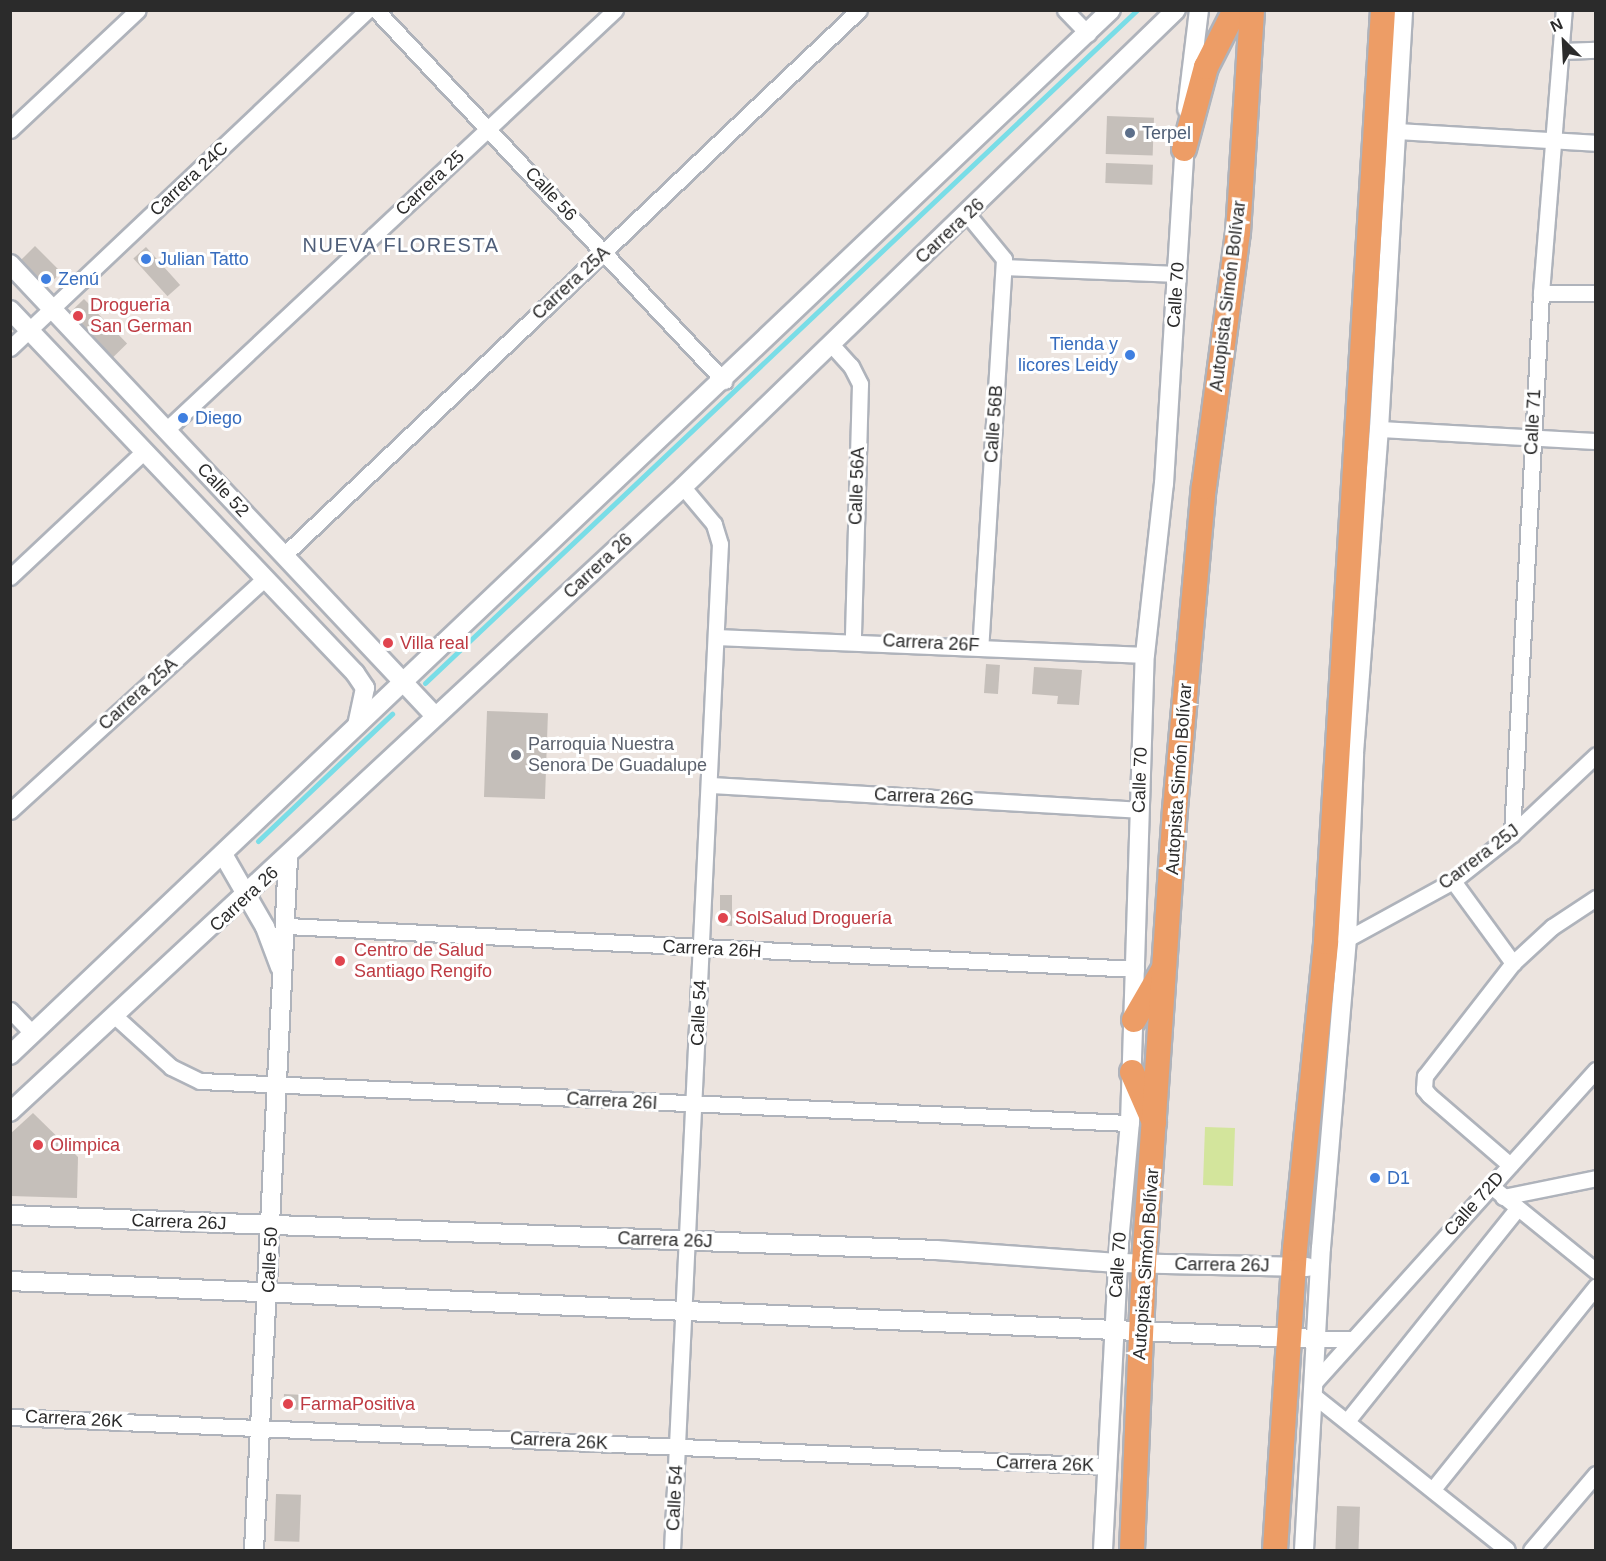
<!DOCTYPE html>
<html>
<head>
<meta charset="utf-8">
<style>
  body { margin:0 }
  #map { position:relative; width:1606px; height:1561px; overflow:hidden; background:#ece4df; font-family:Arial,sans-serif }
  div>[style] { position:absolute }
  .pitch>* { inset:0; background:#d3e59c; transform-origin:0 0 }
  .stream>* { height:5px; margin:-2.5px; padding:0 2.5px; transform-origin:2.5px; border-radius:2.5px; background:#79dde7 }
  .building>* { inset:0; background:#c5bfba; transform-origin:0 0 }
  .roads { filter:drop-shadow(2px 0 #afb3bb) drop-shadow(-2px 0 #afb3bb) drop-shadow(0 2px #afb3bb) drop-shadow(0 -2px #afb3bb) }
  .minor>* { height:15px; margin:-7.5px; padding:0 7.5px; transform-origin:7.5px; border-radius:7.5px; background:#fff }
  .tertiary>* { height:18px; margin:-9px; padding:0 9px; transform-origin:9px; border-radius:9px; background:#fff }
  .trunk>* { height:24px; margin:-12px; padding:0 12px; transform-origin:12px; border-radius:12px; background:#ed9d66 }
  .dots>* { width:16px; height:16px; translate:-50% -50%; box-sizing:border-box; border:3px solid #fff; border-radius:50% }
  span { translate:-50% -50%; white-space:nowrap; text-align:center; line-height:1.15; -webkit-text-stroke:6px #fff; paint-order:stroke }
  .service-label { font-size:18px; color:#4e5e75 }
  .left { translate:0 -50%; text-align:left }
  .street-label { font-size:18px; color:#2b2b2b }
  .shop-label { font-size:18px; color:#366cbe }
  .right { translate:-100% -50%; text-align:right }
  .health-label { font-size:18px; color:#be3a42 }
  .worship-label { font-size:18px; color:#5b616d }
  .neighbourhood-label { font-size:20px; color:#4f5e79; letter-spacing:1.5px }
  .frame { position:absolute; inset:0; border:12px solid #2b2b2b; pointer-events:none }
  .north { position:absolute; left:1534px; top:12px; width:60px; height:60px; -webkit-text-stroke:4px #fff; paint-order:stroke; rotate:336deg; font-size:16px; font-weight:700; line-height:24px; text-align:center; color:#2b2b2b }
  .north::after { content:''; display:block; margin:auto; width:21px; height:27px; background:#2b2b2b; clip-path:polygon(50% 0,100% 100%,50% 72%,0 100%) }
</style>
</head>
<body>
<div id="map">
  <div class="pitch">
    <i style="left:1205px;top:1127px;width:30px;height:58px;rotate:2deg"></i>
  </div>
  <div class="stream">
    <i style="left:425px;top:683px;width:980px;rotate:-43.39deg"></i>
    <i style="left:258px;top:841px;width:185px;rotate:-43.5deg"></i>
  </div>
  <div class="building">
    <i style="left:1107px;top:116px;width:47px;height:38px;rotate:2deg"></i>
    <i style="left:1106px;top:163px;width:47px;height:20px;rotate:2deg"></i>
    <i style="left:35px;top:246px;width:37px;height:22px;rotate:45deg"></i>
    <i style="left:146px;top:247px;width:51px;height:17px;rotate:48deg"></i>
    <i style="left:84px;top:299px;width:62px;height:22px;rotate:46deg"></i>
    <i style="left:986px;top:664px;width:14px;height:29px;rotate:4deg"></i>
    <i style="clip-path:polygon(1034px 667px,1082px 670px,1079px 705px,1057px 704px,1058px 696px,1032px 694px)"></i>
    <i style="left:487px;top:711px;width:61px;height:86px;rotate:2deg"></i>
    <i style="left:720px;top:895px;width:12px;height:31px"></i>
    <i style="clip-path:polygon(33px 1113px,78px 1157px,77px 1198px,10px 1196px,10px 1134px)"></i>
    <i style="left:284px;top:1394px;width:20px;height:15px;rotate:3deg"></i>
    <i style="left:276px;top:1494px;width:25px;height:47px;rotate:2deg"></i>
    <i style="left:1337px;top:1506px;width:23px;height:44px;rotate:2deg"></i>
  </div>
  <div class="roads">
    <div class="minor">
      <i style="left:376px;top:10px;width:509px;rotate:46.83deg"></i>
      <i style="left:1065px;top:10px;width:33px;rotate:46deg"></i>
      <i style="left:1562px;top:51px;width:34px;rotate:-2deg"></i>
      <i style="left:10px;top:130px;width:175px;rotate:-43.2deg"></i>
      <i style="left:1396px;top:131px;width:200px;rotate:3.4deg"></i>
      <i style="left:968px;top:215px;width:57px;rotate:50.7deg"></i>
      <i style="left:1004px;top:259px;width:388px;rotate:93.5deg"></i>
      <i style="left:1004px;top:267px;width:173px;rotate:2.3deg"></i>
      <i style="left:1541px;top:293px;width:55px"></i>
      <i style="left:830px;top:343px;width:31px;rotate:48deg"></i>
      <i style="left:851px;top:366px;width:20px;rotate:63deg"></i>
      <i style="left:860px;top:384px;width:256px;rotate:91.6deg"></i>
      <i style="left:10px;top:348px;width:492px;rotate:-43.4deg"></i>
      <i style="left:1379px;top:429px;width:217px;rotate:3.2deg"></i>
      <i style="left:166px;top:430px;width:615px;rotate:-43.09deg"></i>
      <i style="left:284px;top:555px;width:792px;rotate:-43.47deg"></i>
      <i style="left:10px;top:577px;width:184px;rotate:-43.2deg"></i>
      <i style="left:717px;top:637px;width:428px;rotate:2.4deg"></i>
      <i style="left:710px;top:785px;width:430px;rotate:3.3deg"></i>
      <i style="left:10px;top:811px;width:345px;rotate:-42.4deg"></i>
      <i style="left:1512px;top:834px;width:542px;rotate:-86.93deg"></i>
      <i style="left:1541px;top:293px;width:284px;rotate:-85.4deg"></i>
      <i style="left:1453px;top:881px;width:102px;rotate:53.8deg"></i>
      <i style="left:287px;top:926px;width:850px;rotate:2.9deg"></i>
      <i style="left:1347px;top:939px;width:121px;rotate:-28.7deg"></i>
      <i style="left:1453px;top:881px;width:75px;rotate:-38.5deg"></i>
      <i style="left:1512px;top:834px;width:115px;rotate:-43.2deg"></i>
      <i style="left:10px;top:1010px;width:33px;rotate:46deg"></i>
      <i style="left:117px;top:1018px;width:73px;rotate:42.2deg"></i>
      <i style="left:171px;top:1067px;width:32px;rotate:26deg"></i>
      <i style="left:200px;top:1081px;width:931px;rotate:2.59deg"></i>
      <i style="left:1510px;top:1165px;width:107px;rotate:-139.2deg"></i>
      <i style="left:1429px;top:1095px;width:8px;rotate:-130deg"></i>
      <i style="left:1424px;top:1089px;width:13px;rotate:-86deg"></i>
      <i style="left:1425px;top:1076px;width:143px;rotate:-52.1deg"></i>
      <i style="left:1513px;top:963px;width:53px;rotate:-42.7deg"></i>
      <i style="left:1552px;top:927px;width:53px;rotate:-33.4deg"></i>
      <i style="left:1491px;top:1186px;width:135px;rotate:39deg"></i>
      <i style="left:1503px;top:1197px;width:95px;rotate:-11.5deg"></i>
      <i style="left:1315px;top:1339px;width:38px"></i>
      <i style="left:1313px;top:1384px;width:423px;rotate:-48deg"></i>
      <i style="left:1313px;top:1395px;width:248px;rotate:38.6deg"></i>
      <i style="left:10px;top:1417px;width:1099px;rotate:2.56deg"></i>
      <i style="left:1347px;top:1421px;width:272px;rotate:-51.3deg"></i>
      <i style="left:1433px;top:1489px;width:260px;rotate:-51.2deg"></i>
      <i style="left:672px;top:1550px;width:1007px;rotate:-87.27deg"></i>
      <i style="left:720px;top:544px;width:21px;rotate:-107deg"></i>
      <i style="left:714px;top:524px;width:48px;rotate:-130deg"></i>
      <i style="left:1531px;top:1550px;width:100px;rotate:-49.5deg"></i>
    </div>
    <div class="tertiary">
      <i style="left:1187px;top:109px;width:100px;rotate:-83.1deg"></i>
      <i style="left:10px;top:264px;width:620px;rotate:46.76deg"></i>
      <i style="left:10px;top:310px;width:501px;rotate:46.46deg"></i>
      <i style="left:355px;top:673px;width:18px;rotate:56deg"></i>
      <i style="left:365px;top:688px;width:38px;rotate:102deg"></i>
      <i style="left:224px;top:856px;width:82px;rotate:60deg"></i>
      <i style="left:265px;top:927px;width:43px;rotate:69.4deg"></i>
      <i style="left:10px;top:1055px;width:1518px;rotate:-43.51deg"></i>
      <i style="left:10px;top:1112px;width:918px;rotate:-42.88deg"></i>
      <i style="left:683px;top:487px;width:686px;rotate:-44.06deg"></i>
      <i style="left:10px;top:1215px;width:927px;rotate:2.16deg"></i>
      <i style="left:936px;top:1250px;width:182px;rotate:4.1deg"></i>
      <i style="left:1118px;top:1263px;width:189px;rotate:1.2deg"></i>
      <i style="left:10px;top:1281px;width:1306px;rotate:2.54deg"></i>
      <i style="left:254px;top:1550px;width:694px;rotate:-87.19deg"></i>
      <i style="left:1103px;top:1550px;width:307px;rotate:-87deg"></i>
      <i style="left:1119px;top:1243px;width:121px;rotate:-84.8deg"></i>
      <i style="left:1130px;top:1123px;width:468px;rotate:-88.2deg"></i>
      <i style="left:1145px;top:655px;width:172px;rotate:-83.7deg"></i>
      <i style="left:1164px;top:484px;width:349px;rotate:-86.5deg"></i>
      <i style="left:1304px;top:1550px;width:302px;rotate:-86.8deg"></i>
      <i style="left:1321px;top:1248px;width:310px;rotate:-85.2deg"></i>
      <i style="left:1347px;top:939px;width:186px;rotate:-87.8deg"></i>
      <i style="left:1354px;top:753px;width:325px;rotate:-85.6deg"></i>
      <i style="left:1379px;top:429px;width:420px;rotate:-86.7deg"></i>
    </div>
    <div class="trunk">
      <i style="left:1184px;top:149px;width:85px;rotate:-75deg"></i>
      <i style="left:1206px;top:67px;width:64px;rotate:-63deg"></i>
      <i style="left:1134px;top:1020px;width:58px;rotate:-59.9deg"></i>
      <i style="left:1132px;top:1072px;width:55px;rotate:66.3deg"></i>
      <i style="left:1132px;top:1550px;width:287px;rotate:-87.6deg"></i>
      <i style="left:1144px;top:1263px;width:455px;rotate:-86.1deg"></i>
      <i style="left:1175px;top:809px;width:323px;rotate:-84.9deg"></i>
      <i style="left:1204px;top:487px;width:256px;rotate:-82.4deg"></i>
      <i style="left:1238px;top:233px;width:223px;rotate:-86.4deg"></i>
      <i style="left:1275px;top:1550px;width:302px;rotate:-86.2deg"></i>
      <i style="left:1295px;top:1249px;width:309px;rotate:-84.2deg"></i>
      <i style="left:1326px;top:942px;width:934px;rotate:-86.5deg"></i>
    </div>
  </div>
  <div class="dots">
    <i style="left:1130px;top:133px;background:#5c6f8a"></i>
    <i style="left:146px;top:259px;background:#3f7fe0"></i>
    <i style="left:46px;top:279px;background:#3f7fe0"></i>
    <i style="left:78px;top:316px;background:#e0444e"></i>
    <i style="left:1130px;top:355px;background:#3f7fe0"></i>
    <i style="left:183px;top:418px;background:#3f7fe0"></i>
    <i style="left:388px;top:643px;background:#e0444e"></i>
    <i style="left:516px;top:755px;background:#6b7280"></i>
    <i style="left:723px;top:918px;background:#e0444e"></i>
    <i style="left:340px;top:961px;background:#e0444e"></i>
    <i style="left:38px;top:1145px;background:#e0444e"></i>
    <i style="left:1375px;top:1178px;background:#3f7fe0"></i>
    <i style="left:288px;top:1404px;background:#e0444e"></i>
  </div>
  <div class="service-label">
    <span class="left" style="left:1142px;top:133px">Terpel</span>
  </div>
  <div class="street-label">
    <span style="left:189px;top:179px;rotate:-43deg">Carrera 24C</span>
    <span style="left:430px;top:183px;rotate:-43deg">Carrera 25</span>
    <span style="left:551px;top:194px;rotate:47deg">Calle 56</span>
    <span style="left:950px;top:231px;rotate:-43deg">Carrera 26</span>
    <span style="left:571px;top:283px;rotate:-43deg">Carrera 25A</span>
    <span style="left:1176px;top:295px;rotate:-86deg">Calle 70</span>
    <span style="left:1228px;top:296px;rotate:-83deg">Autopista Simón Bolívar</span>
    <span style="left:1533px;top:422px;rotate:-87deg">Calle 71</span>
    <span style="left:994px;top:424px;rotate:-86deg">Calle 56B</span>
    <span style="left:857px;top:486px;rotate:-88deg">Calle 56A</span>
    <span style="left:223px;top:490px;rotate:47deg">Calle 52</span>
    <span style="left:598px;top:566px;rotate:-43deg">Carrera 26</span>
    <span style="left:931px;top:643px;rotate:3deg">Carrera 26F</span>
    <span style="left:138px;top:694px;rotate:-42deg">Carrera 25A</span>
    <span style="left:1179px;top:779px;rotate:-86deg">Autopista Simón Bolívar</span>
    <span style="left:1140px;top:780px;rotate:-88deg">Calle 70</span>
    <span style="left:924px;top:797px;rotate:3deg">Carrera 26G</span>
    <span style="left:1479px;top:857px;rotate:-37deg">Carrera 25J</span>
    <span style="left:244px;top:899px;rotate:-43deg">Carrera 26</span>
    <span style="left:712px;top:949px;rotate:3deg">Carrera 26H</span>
    <span style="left:699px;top:1013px;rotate:-87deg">Calle 54</span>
    <span style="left:612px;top:1101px;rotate:3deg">Carrera 26I</span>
    <span style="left:1474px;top:1204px;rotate:-48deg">Calle 72D</span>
    <span style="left:179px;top:1222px;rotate:2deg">Carrera 26J</span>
    <span style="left:665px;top:1240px;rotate:2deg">Carrera 26J</span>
    <span style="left:270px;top:1260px;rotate:-87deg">Calle 50</span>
    <span style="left:1146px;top:1264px;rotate:-86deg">Autopista Simón Bolívar</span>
    <span style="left:1118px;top:1265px;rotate:-86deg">Calle 70</span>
    <span style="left:1222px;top:1265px;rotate:1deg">Carrera 26J</span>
    <span style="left:74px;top:1419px;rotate:3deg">Carrera 26K</span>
    <span style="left:559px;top:1441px;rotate:3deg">Carrera 26K</span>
    <span style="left:1045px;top:1464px;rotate:2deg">Carrera 26K</span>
    <span style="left:675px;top:1498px;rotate:-87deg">Calle 54</span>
  </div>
  <div class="shop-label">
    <span class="left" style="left:158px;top:259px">Julian Tatto</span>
    <span class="left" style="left:58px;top:279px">Zenú</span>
    <span class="right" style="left:1118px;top:355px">Tienda y<br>licores Leidy</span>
    <span class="left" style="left:195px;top:418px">Diego</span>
    <span class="left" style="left:1387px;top:1178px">D1</span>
  </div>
  <div class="health-label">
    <span class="left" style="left:90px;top:316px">Droguerīa<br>San German</span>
    <span class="left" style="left:400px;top:643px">Villa real</span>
    <span class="left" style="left:735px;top:918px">SolSalud Droguería</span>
    <span class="left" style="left:354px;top:961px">Centro de Salud<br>Santiago Rengifo</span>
    <span class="left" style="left:50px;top:1145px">Olimpica</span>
    <span class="left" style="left:300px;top:1404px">FarmaPositiva</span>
  </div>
  <div class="worship-label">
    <span class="left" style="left:528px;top:755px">Parroquia Nuestra<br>Senora De Guadalupe</span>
  </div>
  <div class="neighbourhood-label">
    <span style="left:401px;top:245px">NUEVA FLORESTA</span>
  </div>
  <div class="frame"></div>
  <div class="north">N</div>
</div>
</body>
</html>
